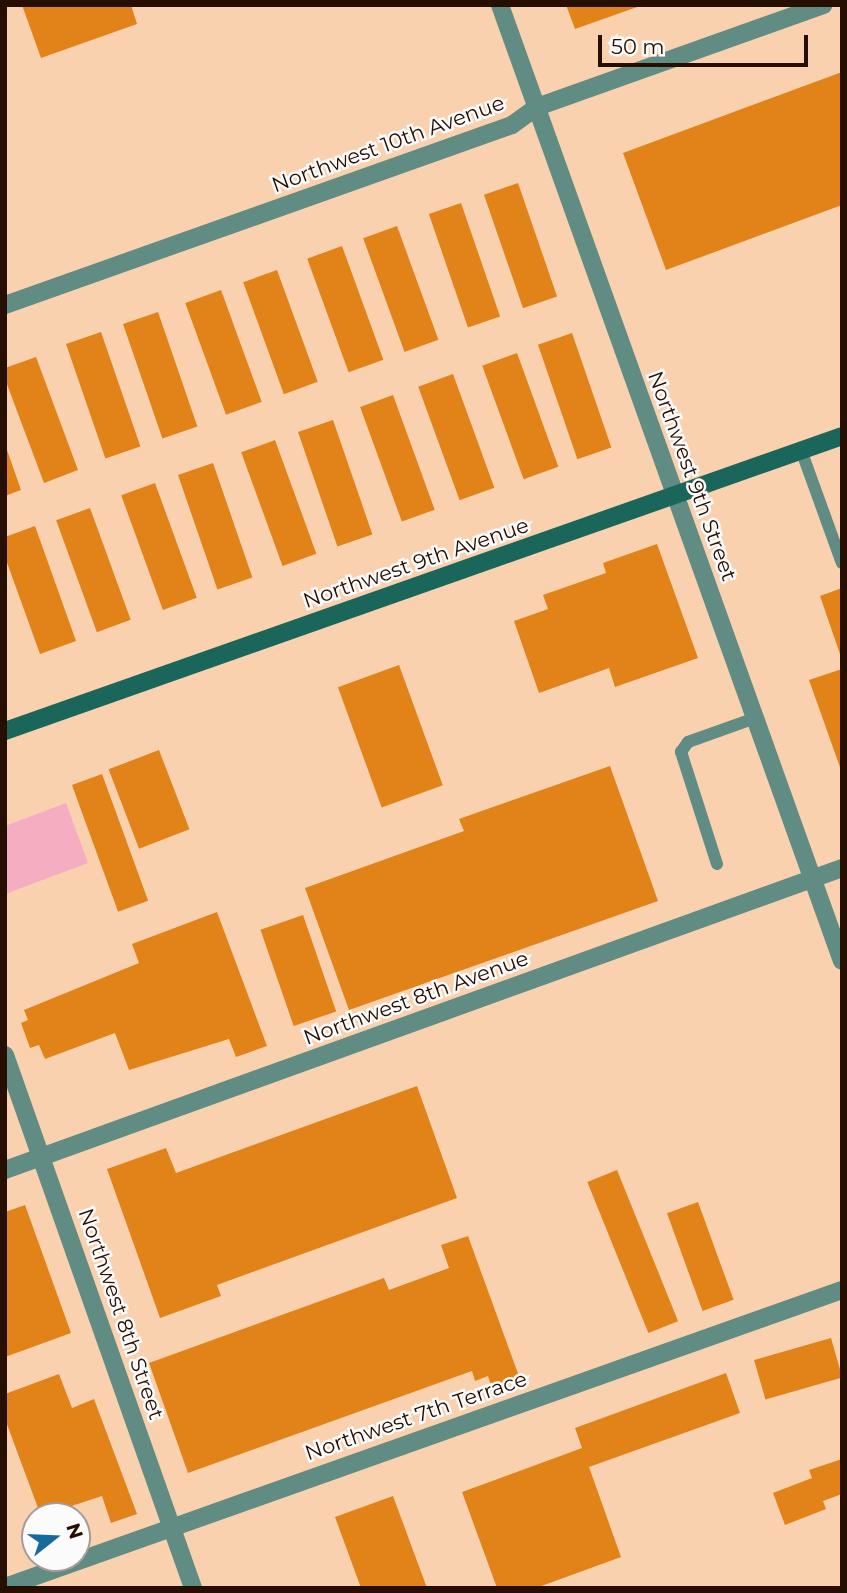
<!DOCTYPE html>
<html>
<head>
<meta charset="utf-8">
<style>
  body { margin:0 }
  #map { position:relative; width:847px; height:1593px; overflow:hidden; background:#fad1af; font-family:Montserrat,sans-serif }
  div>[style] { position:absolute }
  .green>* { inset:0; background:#f5adc1 }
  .building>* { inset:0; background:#e18318; transform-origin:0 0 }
  .lane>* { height:12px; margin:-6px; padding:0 6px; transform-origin:6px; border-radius:6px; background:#618c83 }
  .street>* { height:18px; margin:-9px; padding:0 9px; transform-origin:9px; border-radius:9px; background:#618c83 }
  .secondary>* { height:18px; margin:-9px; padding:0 9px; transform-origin:9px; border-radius:9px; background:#1b665b }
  span { translate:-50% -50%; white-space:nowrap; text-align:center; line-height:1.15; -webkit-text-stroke:5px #fbfbfb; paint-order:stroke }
  .street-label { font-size:21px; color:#260e00 }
  .frame { position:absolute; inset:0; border:7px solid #260e00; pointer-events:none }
  .north { position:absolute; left:21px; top:1502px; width:70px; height:70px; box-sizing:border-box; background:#fbfbfb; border:2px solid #a69c97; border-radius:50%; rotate:72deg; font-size:19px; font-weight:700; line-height:28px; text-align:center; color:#260e00 }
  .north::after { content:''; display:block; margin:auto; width:24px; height:32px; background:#176a9b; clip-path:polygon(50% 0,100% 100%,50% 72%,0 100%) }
  .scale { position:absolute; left:598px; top:35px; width:210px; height:32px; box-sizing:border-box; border:4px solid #260e00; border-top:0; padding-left:9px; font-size:21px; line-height:24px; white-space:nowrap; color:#260e00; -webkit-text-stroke:5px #fbfbfb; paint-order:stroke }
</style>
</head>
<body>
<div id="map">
  <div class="green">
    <i style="clip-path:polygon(66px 803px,88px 863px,5px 894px,5px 826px)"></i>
  </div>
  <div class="building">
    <i style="clip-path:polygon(22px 5px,131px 5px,137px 24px,41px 58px)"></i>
    <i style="clip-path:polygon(566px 5px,640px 5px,640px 6px,575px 29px)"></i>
    <i style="clip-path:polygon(842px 72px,842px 205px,666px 270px,623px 153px)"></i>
    <i style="left:518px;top:183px;width:120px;height:36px;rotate:71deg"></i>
    <i style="left:461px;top:203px;width:120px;height:34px;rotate:71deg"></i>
    <i style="left:397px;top:226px;width:121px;height:36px;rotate:70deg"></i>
    <i style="left:342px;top:246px;width:121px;height:37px;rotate:70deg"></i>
    <i style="left:277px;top:270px;width:119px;height:36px;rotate:70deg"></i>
    <i style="left:221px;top:290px;width:119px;height:38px;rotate:70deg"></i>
    <i style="left:158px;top:312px;width:121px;height:37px;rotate:71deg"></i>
    <i style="left:101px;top:332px;width:121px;height:37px;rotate:71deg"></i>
    <i style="left:572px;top:333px;width:121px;height:36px;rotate:71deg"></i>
    <i style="left:517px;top:353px;width:121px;height:37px;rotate:70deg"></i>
    <i style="clip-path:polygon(36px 357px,78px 470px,44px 483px,5px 379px,5px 368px)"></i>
    <i style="left:453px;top:374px;width:121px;height:37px;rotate:70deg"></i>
    <i style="left:393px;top:395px;width:122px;height:35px;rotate:70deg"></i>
    <i style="left:333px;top:420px;width:121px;height:37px;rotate:71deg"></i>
    <i style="left:275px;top:440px;width:121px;height:36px;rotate:70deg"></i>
    <i style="clip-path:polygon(6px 447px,21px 490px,5px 496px,5px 448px)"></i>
    <i style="left:213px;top:463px;width:121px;height:37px;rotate:71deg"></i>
    <i style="left:155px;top:483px;width:122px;height:36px;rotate:70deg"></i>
    <i style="left:90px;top:508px;width:119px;height:36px;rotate:70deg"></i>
    <i style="clip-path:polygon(35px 526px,76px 641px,40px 654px,5px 557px,5px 537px)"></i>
    <i style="clip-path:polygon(657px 544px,698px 658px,615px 687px,609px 668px,539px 693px,514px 621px,548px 609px,543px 595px,606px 573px,603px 563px)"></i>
    <i style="clip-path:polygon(842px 588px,842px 657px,841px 657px,820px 596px)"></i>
    <i style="left:399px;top:665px;width:128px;height:65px;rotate:70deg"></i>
    <i style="clip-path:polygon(842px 669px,842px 770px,841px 770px,809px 680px)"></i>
    <i style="left:159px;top:750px;width:85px;height:54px;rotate:69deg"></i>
    <i style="clip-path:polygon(610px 766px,658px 901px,349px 1010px,305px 888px,464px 831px,459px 819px)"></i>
    <i style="left:102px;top:774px;width:135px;height:32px;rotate:70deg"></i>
    <i style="clip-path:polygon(217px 912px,267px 1046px,236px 1057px,229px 1039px,129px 1070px,115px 1033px,45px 1059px,39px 1045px,30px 1048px,21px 1023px,28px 1020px,24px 1010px,139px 963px,132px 944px)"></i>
    <i style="left:303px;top:915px;width:102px;height:45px;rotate:71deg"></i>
    <i style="clip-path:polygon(417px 1086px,457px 1198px,217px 1285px,221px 1296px,160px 1318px,107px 1169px,166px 1148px,176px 1173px)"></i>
    <i style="left:617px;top:1170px;width:163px;height:32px;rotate:68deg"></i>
    <i style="left:698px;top:1202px;width:104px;height:33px;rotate:70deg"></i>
    <i style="clip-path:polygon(25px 1205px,71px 1333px,5px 1357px,5px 1212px)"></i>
    <i style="clip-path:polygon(468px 1236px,520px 1379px,492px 1389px,488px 1376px,475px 1381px,472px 1371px,188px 1473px,149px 1363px,384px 1278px,389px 1290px,449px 1268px,441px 1245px)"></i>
    <i style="left:831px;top:1338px;width:41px;height:80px;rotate:74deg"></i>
    <i style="clip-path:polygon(726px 1373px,740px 1413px,589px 1467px,621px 1557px,536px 1588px,497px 1588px,462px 1492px,582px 1448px,575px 1428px)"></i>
    <i style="clip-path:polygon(59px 1374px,72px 1408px,94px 1399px,137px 1514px,111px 1523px,102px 1496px,41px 1516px,5px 1419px,5px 1394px)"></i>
    <i style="clip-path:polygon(842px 1459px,842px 1494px,823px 1501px,826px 1509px,785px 1525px,773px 1493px,812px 1478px,809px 1470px)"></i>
    <i style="clip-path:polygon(393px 1496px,427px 1588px,361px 1588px,335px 1517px)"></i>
  </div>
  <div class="lane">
    <i style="left:801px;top:450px;width:120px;rotate:70.1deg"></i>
    <i style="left:717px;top:864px;width:118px;rotate:-107.8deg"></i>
    <i style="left:681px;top:752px;width:12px;rotate:-55deg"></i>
    <i style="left:688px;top:742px;width:71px;rotate:-19.7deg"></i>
  </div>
  <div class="street">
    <i style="left:500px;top:5px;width:1015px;rotate:70.32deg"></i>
    <i style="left:5px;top:305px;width:538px;rotate:-19.55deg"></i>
    <i style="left:512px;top:125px;width:31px;rotate:-36deg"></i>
    <i style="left:537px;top:107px;width:304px;rotate:-19.6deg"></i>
    <i style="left:5px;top:1055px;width:565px;rotate:70.57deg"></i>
    <i style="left:5px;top:1170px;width:890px;rotate:-19.84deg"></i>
    <i style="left:5px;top:1587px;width:888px;rotate:-19.54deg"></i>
  </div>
  <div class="secondary">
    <i style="left:5px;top:731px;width:887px;rotate:-19.41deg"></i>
  </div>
  <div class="street-label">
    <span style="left:388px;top:144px;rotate:-20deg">Northwest 10th Avenue</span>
    <span style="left:692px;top:476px;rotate:70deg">Northwest 9th Street</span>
    <span style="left:416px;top:563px;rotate:-19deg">Northwest 9th Avenue</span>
    <span style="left:416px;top:998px;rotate:-20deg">Northwest 8th Avenue</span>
    <span style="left:121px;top:1314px;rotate:71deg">Northwest 8th Street</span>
    <span style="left:416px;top:1416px;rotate:-19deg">Northwest 7th Terrace</span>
  </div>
  <div class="frame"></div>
  <div class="north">N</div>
  <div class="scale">50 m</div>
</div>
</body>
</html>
